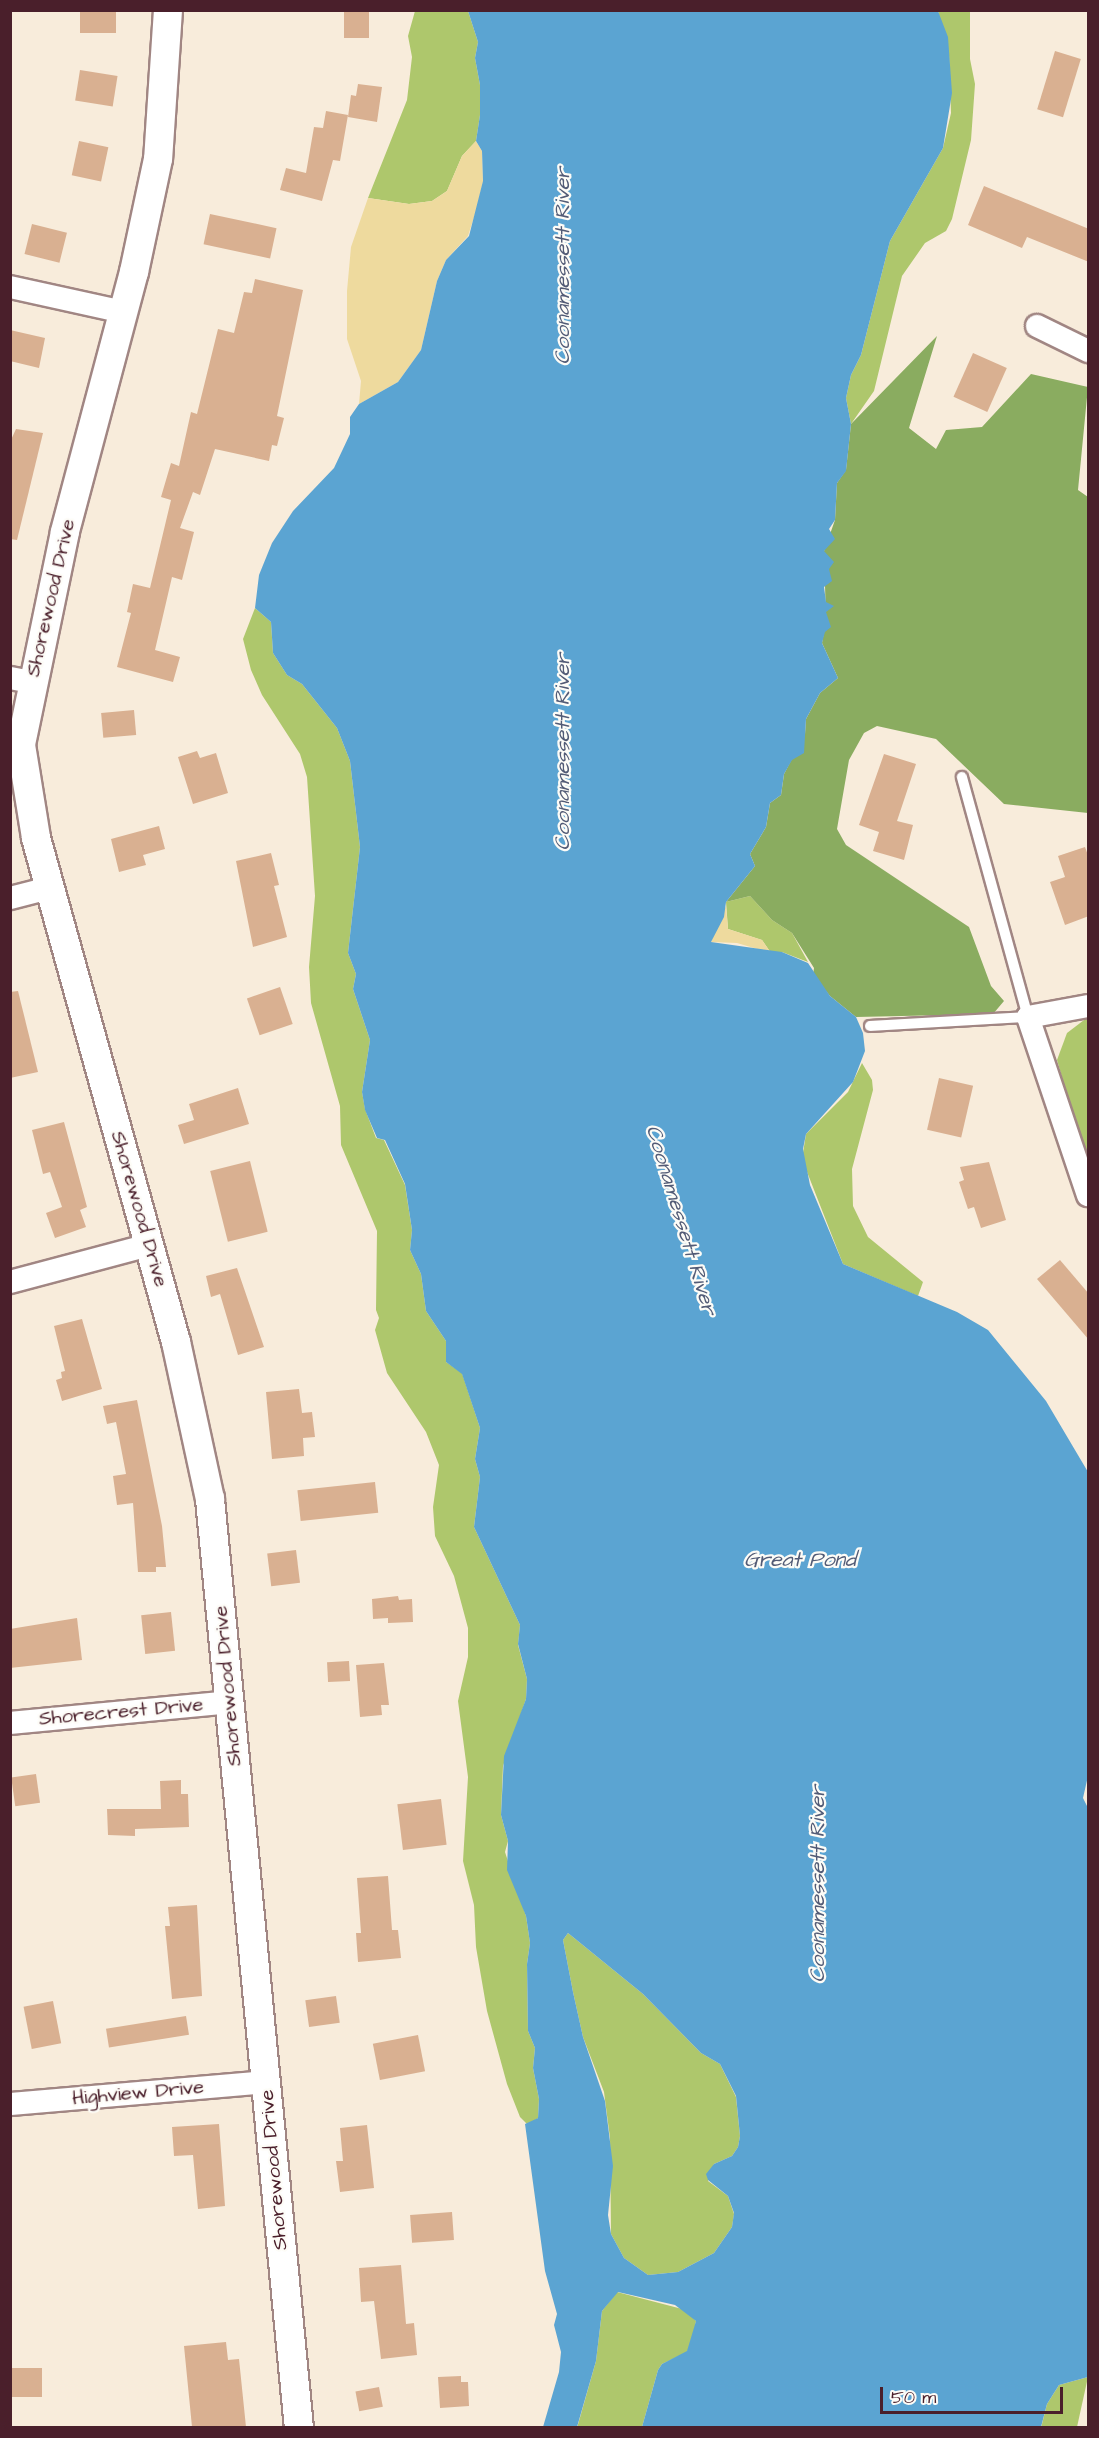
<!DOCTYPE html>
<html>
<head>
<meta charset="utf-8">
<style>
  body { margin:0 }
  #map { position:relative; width:1099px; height:2438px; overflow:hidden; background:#f8ecdb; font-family:"Architects Daughter",sans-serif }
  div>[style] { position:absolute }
  .green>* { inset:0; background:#aec76c }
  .forest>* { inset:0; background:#8aac60 }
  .sand>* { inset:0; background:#eeda9e }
  .water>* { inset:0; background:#5ba4d2 }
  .building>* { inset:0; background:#d9b091; transform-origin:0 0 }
  .roads { filter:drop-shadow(2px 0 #a18683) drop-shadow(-2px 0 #a18683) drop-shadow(0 2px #a18683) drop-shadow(0 -2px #a18683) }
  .service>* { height:10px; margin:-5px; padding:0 5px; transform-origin:5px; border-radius:5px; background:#fff }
  .minor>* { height:22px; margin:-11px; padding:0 11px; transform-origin:11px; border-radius:11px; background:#fff }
  .tertiary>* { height:28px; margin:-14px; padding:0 14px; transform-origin:14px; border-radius:14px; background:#fff }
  span { translate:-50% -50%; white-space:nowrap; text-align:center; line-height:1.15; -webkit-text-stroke:4.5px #fdfcf7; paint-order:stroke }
  .street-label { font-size:20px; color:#4a1f2b }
  .water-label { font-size:21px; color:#525b76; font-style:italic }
  .frame { position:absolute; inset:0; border:12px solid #4a1f2b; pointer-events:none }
  .scale { position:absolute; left:880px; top:2387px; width:183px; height:27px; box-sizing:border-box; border:3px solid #4a1f2b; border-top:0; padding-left:8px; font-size:18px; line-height:21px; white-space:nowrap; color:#4a1f2b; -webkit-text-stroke:4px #fdfcf7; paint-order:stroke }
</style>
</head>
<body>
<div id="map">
  <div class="green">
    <i style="clip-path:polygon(415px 11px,468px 11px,478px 42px,475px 58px,480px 85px,480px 115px,476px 141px,462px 156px,447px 191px,432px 201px,409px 204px,368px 198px,407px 100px,412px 57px,408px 36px)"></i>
    <i style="clip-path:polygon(938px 11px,970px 11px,970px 59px,975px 84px,971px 140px,952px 219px,946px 231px,925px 243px,902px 276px,874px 391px,851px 424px,846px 398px,851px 375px,861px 355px,890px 241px,943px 148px,951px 113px,949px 55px)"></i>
    <i style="clip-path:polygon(255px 608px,271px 622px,273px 653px,287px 675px,302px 684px,337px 728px,350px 761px,360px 847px,348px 953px,356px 974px,353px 989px,370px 1040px,362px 1092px,365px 1109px,376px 1138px,384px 1140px,405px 1185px,412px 1230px,410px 1250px,421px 1274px,426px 1311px,446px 1341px,446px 1362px,462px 1373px,480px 1428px,475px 1459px,480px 1477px,474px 1527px,520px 1625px,518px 1645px,527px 1679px,526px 1699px,503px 1766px,501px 1815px,508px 1841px,505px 1852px,526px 1916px,530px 1943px,527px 1964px,528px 2031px,535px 2048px,533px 2068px,539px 2099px,538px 2118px,528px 2125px,520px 2117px,507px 2084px,487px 2011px,476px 1947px,474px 1905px,463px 1861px,468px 1777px,458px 1701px,468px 1657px,468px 1628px,454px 1576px,435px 1536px,433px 1507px,439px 1465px,426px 1432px,387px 1373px,375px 1330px,379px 1318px,376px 1310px,377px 1231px,341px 1145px,340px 1106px,311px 1003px,309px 967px,315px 896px,307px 777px,300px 754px,262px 695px,251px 670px,243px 639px)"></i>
    <i style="clip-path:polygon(750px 896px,772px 920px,792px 933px,808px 962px,782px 952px,771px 953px,762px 940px,728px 929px,726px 902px)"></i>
    <i style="clip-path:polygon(1088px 1017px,1088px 1167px,1057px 1060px,1067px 1033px)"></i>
    <i style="clip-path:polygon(862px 1063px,872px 1080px,873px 1090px,852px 1169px,853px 1206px,868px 1237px,923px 1282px,918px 1296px,843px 1264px,802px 1159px,806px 1134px,848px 1092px)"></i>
    <i style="clip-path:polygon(568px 1933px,643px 1994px,701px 2053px,720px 2064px,736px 2097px,740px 2136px,738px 2147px,732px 2156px,714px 2164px,708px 2181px,728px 2196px,734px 2214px,732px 2227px,714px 2253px,678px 2272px,648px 2275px,624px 2258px,611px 2234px,610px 2138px,604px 2092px,583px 2037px,573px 1992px,563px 1940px)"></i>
    <i style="clip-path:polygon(617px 2292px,686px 2310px,696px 2321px,692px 2342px,687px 2352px,662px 2364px,658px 2370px,642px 2427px,577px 2428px,596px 2361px,602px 2311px)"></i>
    <i style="clip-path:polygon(1088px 2377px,1077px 2427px,1041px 2428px,1047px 2404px,1059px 2385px)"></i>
  </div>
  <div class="forest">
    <i style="clip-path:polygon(937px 336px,909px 428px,936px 449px,946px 430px,982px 427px,1031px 374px,1088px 387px,1078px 490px,1088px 497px,1088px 813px,1004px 804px,936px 739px,877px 726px,864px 733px,849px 760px,837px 829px,846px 845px,969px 927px,991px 986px,1004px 1001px,993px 1014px,856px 1017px,830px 996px,813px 975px,814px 968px,792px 933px,772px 920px,750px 896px,726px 902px,755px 866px,750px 854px,766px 827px,770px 803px,781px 795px,784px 774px,805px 734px,806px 719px,820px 693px,838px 678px,822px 643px,826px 620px,824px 551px,835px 520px,837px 483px,846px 470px,851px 424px)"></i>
  </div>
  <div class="sand">
    <i style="clip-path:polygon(476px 141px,482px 151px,483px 182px,476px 211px,468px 236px,446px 260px,437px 281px,421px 350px,398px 382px,359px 404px,361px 381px,347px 339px,347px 291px,351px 247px,368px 198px,409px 204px,432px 201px,447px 191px,462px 156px)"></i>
    <i style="clip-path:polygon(726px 906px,728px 929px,762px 940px,771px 953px,737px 943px,711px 942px)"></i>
  </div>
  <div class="water">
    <i style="clip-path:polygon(evenodd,468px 11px,938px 11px,948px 37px,952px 93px,943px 148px,890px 241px,861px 355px,851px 375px,846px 398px,851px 424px,846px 471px,837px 483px,835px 520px,829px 529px,835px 539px,824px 551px,834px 562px,829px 569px,832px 581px,824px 587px,826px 602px,834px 606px,826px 612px,831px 627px,825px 632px,822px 643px,838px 678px,820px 693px,806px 719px,804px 753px,792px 760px,784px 774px,781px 795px,770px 803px,766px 827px,750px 854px,755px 866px,726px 902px,724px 917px,711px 942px,782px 952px,808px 963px,830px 996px,856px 1017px,863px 1033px,865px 1051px,853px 1082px,806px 1134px,803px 1149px,810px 1185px,843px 1264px,957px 1312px,988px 1330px,1046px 1401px,1088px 1472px,1088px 1776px,1083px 1798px,1088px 1808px,1088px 2377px,1059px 2385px,1047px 2404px,1041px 2427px,642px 2427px,658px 2370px,662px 2364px,687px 2351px,696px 2321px,675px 2305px,618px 2292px,602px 2311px,596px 2361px,577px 2427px,543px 2427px,559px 2372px,561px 2352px,554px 2325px,557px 2314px,545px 2271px,525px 2124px,538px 2118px,539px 2099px,533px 2068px,535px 2048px,528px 2031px,527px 1964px,530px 1943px,526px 1916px,507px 1870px,508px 1841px,501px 1815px,504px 1756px,526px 1699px,527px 1679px,518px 1644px,520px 1625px,474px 1527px,480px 1477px,475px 1459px,480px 1428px,462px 1374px,446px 1362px,446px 1341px,426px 1311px,421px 1274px,410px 1250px,412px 1230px,405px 1184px,385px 1140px,377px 1138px,365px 1110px,362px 1092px,370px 1040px,353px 989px,356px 974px,348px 953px,360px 847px,350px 761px,337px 728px,302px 684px,287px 675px,273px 653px,271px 622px,255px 608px,259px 575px,272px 543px,293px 511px,334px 468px,350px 434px,350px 417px,359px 404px,398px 382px,421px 350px,437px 281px,446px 260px,469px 236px,483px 181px,482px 151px,476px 141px,480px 115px,480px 85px,475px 58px,478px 42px,468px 11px,568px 1933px,643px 1994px,701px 2053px,720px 2064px,736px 2096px,740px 2136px,738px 2147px,732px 2156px,714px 2164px,706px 2174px,708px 2180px,728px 2196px,734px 2213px,732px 2227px,714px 2253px,678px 2272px,648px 2275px,624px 2258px,611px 2234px,608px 2215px,613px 2166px,605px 2101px,583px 2037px,573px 1992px,563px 1940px,568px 1933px)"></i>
  </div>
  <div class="building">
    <i style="left:80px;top:10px;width:36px;height:23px"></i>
    <i style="left:344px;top:10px;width:25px;height:28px"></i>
    <i style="left:1055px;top:51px;width:27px;height:61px;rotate:17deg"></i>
    <i style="left:80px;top:70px;width:38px;height:31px;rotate:9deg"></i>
    <i style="clip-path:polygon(358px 84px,382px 87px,377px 122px,348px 117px,351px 95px,356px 96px)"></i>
    <i style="clip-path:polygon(326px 111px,348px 115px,340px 161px,333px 160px,322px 201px,280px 190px,286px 168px,306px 173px,314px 127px,323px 128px)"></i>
    <i style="left:79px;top:141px;width:30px;height:35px;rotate:12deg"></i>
    <i style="clip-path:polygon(984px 186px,1089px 229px,1089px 262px,1027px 237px,1022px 248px,968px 225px)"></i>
    <i style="left:210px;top:214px;width:68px;height:31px;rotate:12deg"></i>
    <i style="left:32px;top:224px;width:36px;height:31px;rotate:14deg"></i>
    <i style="clip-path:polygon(255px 279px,303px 290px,277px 416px,284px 418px,277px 446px,272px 445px,269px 461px,215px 449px,200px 495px,193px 492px,180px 528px,194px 532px,182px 580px,172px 577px,155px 650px,180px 657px,173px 682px,117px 667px,131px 613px,127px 612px,133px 584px,150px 588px,171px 500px,161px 497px,171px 463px,179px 466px,191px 412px,197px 414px,218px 329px,234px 333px,244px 292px,252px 293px)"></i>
    <i style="clip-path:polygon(10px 330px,45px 338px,39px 368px,10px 361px)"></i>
    <i style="left:973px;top:353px;width:37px;height:48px;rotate:24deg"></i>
    <i style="clip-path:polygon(16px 429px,43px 433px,17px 540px,10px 539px,10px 442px)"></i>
    <i style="left:134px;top:710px;width:25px;height:33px;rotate:85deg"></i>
    <i style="clip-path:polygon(197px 751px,200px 758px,216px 753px,228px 793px,193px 804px,178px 757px)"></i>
    <i style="clip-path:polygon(884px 754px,916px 764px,897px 821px,913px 825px,904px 860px,873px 851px,879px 832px,859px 825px)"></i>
    <i style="clip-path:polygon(159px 826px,165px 849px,143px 855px,146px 865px,119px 872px,111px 839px)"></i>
    <i style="clip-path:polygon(1085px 847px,1089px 858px,1089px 916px,1065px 925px,1050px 882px,1065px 877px,1058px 856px)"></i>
    <i style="clip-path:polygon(271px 853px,279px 885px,274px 886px,287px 937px,253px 947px,236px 861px)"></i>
    <i style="left:280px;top:987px;width:39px;height:35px;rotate:71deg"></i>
    <i style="clip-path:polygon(18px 991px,38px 1072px,10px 1078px,10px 992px)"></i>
    <i style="left:939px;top:1078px;width:35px;height:53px;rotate:13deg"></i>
    <i style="clip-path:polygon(238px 1088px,249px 1124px,184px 1144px,178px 1125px,194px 1120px,189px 1104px)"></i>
    <i style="clip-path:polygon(64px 1122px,87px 1207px,80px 1210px,86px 1227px,55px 1238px,46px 1213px,62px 1207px,50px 1172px,43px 1174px,32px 1130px)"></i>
    <i style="left:250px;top:1161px;width:73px;height:41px;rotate:76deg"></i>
    <i style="clip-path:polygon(989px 1162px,1006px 1220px,981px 1228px,974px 1207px,968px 1209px,959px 1182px,964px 1180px,960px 1167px)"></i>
    <i style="clip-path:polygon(1060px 1260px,1089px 1294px,1089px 1340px,1037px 1279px)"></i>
    <i style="clip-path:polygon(237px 1268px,264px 1347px,238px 1355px,220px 1294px,211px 1297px,206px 1276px)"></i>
    <i style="clip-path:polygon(82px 1319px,102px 1389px,62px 1401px,56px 1380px,62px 1378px,61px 1372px,65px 1371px,54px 1326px)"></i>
    <i style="clip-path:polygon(299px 1389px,302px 1413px,312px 1412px,315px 1437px,303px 1438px,304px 1456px,272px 1459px,266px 1392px)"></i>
    <i style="clip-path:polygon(137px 1400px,162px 1526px,166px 1567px,156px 1567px,156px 1572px,138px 1572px,133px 1503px,117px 1505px,113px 1476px,126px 1474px,116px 1422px,107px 1424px,103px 1406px)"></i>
    <i style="left:375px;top:1482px;width:31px;height:78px;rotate:84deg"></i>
    <i style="left:296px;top:1550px;width:33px;height:29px;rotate:83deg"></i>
    <i style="clip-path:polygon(398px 1596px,399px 1600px,412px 1599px,413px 1622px,388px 1623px,388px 1618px,373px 1619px,372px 1599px)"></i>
    <i style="left:171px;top:1612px;width:39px;height:30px;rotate:84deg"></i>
    <i style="clip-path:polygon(77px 1618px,82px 1660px,10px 1668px,10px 1629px)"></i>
    <i style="left:349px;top:1661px;width:20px;height:22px;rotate:87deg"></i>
    <i style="clip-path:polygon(384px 1663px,389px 1705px,381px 1705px,382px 1715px,360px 1717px,356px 1665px)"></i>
    <i style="left:36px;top:1774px;width:29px;height:25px;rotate:82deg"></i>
    <i style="clip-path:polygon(181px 1780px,181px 1794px,188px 1794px,189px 1827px,135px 1829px,135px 1836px,108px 1835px,107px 1809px,161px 1809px,160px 1781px)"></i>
    <i style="left:441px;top:1799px;width:46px;height:44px;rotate:83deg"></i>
    <i style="clip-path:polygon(388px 1876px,392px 1930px,398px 1930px,401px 1958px,358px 1962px,356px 1933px,361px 1933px,357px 1878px)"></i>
    <i style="clip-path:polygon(197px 1905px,202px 1996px,172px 1999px,165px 1926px,170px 1926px,168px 1907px)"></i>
    <i style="left:336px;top:1996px;width:27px;height:31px;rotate:82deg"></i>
    <i style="left:53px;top:2001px;width:43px;height:30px;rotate:79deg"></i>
    <i style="left:186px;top:2016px;width:19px;height:81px;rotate:81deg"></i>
    <i style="left:418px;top:2035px;width:37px;height:46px;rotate:79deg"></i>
    <i style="clip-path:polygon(219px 2124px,225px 2206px,198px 2209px,193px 2155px,174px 2156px,172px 2127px)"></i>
    <i style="clip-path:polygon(367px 2125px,374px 2188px,340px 2192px,336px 2161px,343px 2161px,340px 2128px)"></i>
    <i style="left:452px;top:2212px;width:28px;height:42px;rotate:86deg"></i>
    <i style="clip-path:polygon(401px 2265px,406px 2324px,414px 2323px,417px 2355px,381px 2359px,374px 2301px,361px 2302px,359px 2268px)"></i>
    <i style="clip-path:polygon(226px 2342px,228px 2360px,239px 2359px,246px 2427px,192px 2427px,184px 2346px)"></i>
    <i style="left:11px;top:2368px;width:31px;height:29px"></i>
    <i style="clip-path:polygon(461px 2376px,461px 2382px,468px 2382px,469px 2406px,440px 2408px,438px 2377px)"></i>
    <i style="left:379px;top:2387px;width:20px;height:24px;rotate:79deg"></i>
  </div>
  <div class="roads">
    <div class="service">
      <i style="left:870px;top:1026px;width:158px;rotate:-3.3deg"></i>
      <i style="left:1028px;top:1017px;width:249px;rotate:-105.4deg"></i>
    </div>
    <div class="minor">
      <i style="left:10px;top:287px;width:117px;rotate:12.4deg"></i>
      <i style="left:1037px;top:326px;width:57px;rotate:26.1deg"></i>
      <i style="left:10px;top:678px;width:21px;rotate:11deg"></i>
      <i style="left:10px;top:898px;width:40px;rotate:-14.4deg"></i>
      <i style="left:1088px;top:1006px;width:61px;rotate:169.6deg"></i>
      <i style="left:1028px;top:1017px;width:188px;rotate:71.4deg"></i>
      <i style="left:10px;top:1282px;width:144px;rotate:-14.9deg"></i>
      <i style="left:10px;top:1723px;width:222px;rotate:-5.4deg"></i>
      <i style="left:10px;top:2104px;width:256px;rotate:-4.9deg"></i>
    </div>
    <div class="tertiary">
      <i style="left:168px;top:10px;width:149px;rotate:93.8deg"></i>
      <i style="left:158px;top:159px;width:116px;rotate:102deg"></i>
      <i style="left:134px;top:272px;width:269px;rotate:104.9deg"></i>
      <i style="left:65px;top:532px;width:217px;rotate:101.7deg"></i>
      <i style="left:21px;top:745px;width:94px;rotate:80.8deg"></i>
      <i style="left:36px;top:838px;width:523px;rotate:74.48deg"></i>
      <i style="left:176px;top:1342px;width:161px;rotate:77.8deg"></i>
      <i style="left:210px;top:1499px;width:933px;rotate:84.53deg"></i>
    </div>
  </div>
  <div class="street-label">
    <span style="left:51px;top:598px;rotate:-77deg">Shorewood Drive</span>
    <span style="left:139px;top:1209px;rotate:74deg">Shorewood Drive</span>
    <span style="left:228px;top:1686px;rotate:-95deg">Shorewood Drive</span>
    <span style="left:121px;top:1712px;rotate:-5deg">Shorecrest Drive</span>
    <span style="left:138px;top:2093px;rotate:-5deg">Highview Drive</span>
    <span style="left:274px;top:2170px;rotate:-95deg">Shorewood Drive</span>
  </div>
  <div class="water-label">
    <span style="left:563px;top:266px;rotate:-90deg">Coonamessett River</span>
    <span style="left:563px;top:752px;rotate:-90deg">Coonamessett River</span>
    <span style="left:681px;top:1220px;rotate:73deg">Coonamessett River</span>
    <span style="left:800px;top:1560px">Great Pond</span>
    <span style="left:818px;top:1884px;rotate:-90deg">Coonamessett River</span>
  </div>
  <div class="frame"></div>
  <div class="scale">50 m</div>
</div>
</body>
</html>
